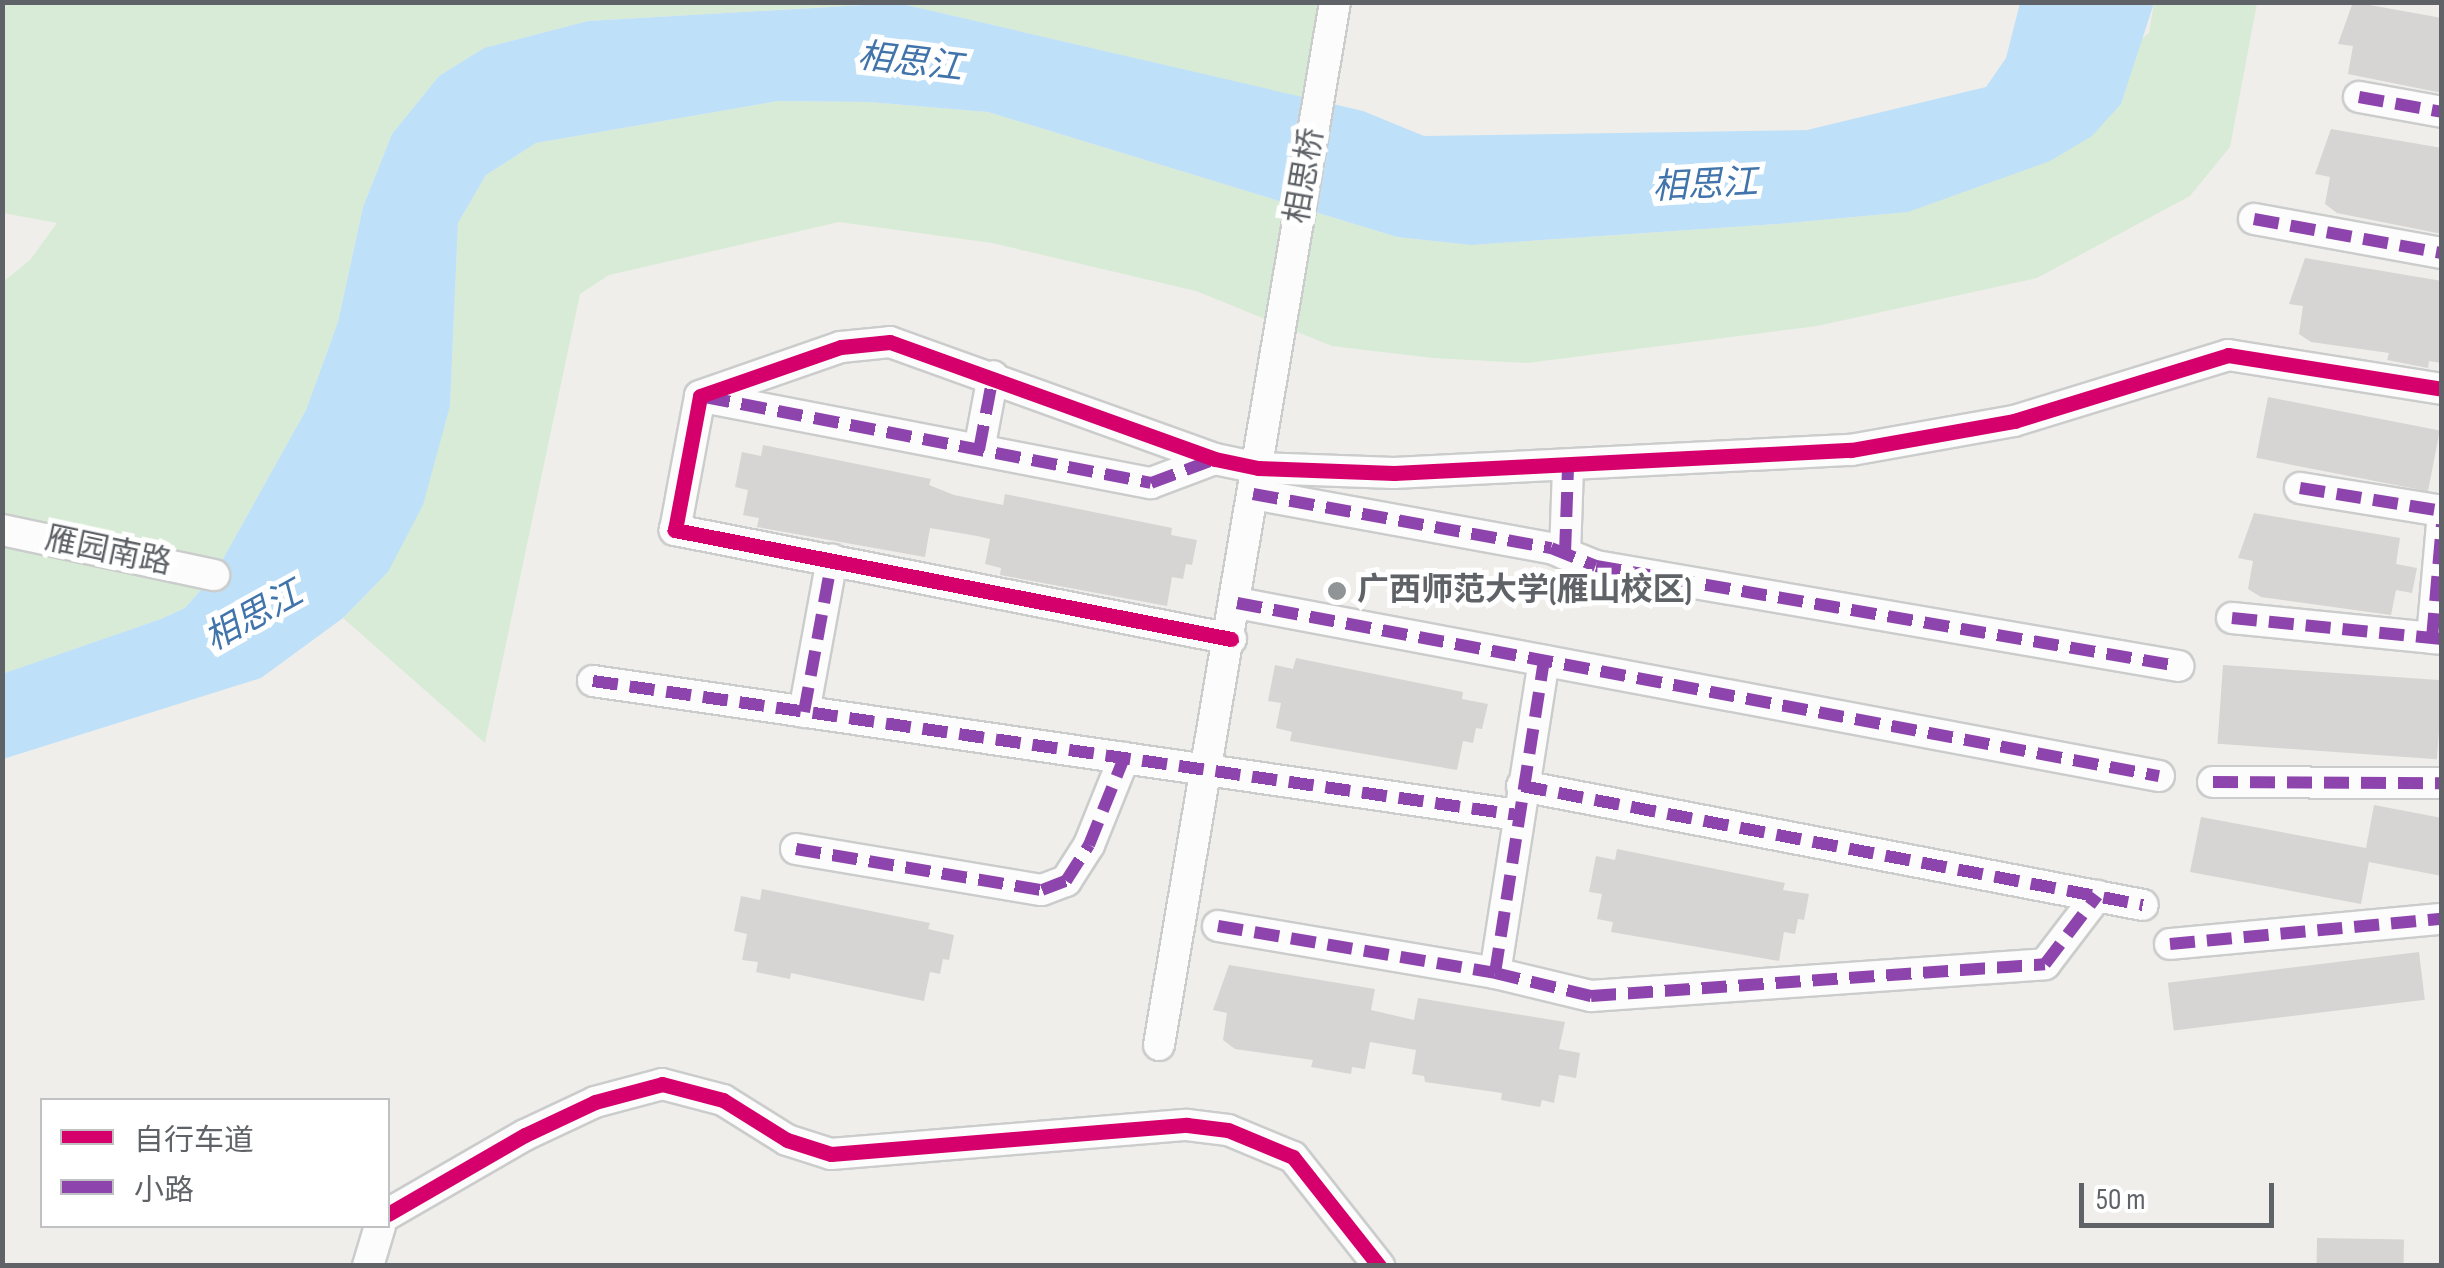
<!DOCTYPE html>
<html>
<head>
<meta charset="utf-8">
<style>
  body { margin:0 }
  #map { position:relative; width:2444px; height:1268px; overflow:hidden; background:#efeeea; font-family:"Sofia Sans Condensed","Noto Sans SC",sans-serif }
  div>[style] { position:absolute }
  .green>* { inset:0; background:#d8ebd6 }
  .water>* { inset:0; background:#bfe0f9 }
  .building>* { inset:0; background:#d6d5d3; transform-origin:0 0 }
  .roads { filter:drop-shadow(2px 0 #cbcccc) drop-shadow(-2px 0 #cbcccc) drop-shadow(0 2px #cbcccc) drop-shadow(0 -2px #cbcccc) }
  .minor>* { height:30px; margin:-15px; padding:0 15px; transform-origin:15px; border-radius:15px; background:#fdfcfc }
  .quiet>* { height:12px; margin-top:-6px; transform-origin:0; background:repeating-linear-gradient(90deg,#8e44ad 0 25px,transparent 0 37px) }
  .cycleway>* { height:15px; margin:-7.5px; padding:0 7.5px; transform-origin:7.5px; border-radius:7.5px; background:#d6006c }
  .dots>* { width:28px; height:28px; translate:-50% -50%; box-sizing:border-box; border:5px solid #fff; border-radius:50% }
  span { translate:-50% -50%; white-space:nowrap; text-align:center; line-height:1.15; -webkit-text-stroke:10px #fff; paint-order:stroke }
  .street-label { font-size:32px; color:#5f6368 }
  .poi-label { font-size:32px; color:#5f6368; font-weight:700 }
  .left { translate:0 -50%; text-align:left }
  .water-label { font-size:35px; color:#4174aa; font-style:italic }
  .frame { position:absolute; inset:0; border:5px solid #5f6368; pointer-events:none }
  .legend { position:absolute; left:40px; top:1098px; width:350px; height:130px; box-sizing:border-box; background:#fff; border:2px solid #bfc1c3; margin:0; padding:12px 18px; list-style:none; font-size:30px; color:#5f6368 }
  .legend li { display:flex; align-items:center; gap:20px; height:50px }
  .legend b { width:50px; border:2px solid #bfc1c3 }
  .scale { position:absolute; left:2079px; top:1183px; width:195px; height:45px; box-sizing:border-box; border:5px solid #5f6368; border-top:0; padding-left:12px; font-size:30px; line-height:35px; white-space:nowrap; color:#5f6368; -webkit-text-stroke:8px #fff; paint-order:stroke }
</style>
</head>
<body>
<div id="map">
  <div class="green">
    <i style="clip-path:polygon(2px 3px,897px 3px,588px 21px,484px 48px,439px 76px,392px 134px,363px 207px,338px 322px,306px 410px,214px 575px,185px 608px,161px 619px,3px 674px,3px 282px,30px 260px,57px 223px,3px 213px)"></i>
    <i style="clip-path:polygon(898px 3px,1335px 3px,1318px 101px)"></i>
    <i style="clip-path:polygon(2154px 3px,2257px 3px,2230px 147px,2190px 196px,2037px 278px,1817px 326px,1527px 363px,1433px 358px,1332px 346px,1196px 291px,992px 243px,839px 222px,609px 275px,580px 294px,485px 743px,343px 618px,388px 572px,450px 406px,458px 223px,486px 175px,536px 143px,778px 101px,869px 102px,988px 112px,1397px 237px,1471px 245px,1777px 224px,1908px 212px,2149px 33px)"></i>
  </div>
  <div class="water">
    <i style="clip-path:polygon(898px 3px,1363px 111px,1424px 136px,1807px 130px,1986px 87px,2006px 58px,2020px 3px,2154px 3px,2121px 104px,2092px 136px,2050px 161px,1908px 212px,1777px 224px,1471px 245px,1397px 237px,988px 112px,869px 102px,778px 101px,536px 143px,486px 175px,458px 223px,450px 406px,423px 505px,388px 572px,343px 618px,261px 678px,3px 759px,2px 674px,161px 619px,185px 608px,214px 575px,306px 410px,338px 322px,363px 207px,392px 134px,439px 76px,484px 48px,588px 21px)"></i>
  </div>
  <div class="building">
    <i style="clip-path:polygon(2353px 2px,2442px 18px,2442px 93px,2348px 74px,2353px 46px,2338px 44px)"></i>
    <i style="clip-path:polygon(2331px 129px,2442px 148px,2442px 234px,2337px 213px,2325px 204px,2330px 177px,2315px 174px)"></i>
    <i style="clip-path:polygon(2305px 258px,2442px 281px,2442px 363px,2429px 361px,2428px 368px,2387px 360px,2389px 353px,2311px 342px,2299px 334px,2303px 306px,2289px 304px)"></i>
    <i style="left:2268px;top:397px;width:175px;height:62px;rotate:11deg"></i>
    <i style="clip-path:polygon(763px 445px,931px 479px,929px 485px,954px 495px,1003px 505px,1005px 494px,1172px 528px,1171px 535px,1197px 540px,1192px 565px,1186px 564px,1183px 579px,1172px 577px,1167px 606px,1000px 575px,1001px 568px,985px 564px,990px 539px,977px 536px,930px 528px,925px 557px,757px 527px,759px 518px,743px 515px,748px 490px,735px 487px,742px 452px,761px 456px)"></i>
    <i style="clip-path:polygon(2254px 513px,2400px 538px,2396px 564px,2417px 568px,2412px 593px,2396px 590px,2391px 615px,2261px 597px,2248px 589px,2253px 561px,2238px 558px)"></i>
    <i style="clip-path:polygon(1296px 658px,1463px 692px,1462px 699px,1488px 704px,1482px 729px,1476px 728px,1473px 743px,1463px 741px,1457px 770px,1290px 741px,1292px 732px,1276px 728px,1281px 703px,1268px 701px,1275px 665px,1293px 669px)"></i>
    <i style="left:2223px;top:665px;width:220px;height:79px;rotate:4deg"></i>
    <i style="clip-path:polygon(2374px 805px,2442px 818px,2442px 876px,2369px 862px,2361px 904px,2190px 872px,2201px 817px,2366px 848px)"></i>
    <i style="clip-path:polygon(1617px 849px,1785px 883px,1783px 890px,1809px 894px,1804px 920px,1798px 919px,1795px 934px,1784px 932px,1779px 961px,1611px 932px,1613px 922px,1597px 919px,1602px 894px,1589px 892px,1596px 856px,1615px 860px)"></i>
    <i style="clip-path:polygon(762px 889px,930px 923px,928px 929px,954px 935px,949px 960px,943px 959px,940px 974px,930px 972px,924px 1001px,791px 973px,790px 979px,756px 972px,758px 962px,742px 960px,747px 934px,734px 931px,741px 896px,760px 900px)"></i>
    <i style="left:2419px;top:952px;width:48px;height:253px;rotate:83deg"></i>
    <i style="clip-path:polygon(1229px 965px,1375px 989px,1371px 1010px,1414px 1020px,1418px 998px,1565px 1022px,1559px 1049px,1580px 1053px,1576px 1078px,1559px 1075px,1554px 1103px,1542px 1100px,1540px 1107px,1501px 1100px,1502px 1093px,1425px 1082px,1424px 1076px,1412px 1074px,1416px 1050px,1370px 1042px,1365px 1069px,1352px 1067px,1351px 1074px,1311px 1067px,1313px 1060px,1235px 1049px,1223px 1040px,1227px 1013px,1213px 1010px)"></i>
    <i style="left:2317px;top:1238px;width:87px;height:28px;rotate:1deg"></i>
  </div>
  <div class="roads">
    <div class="minor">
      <i style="left:2359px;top:97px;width:84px;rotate:10.2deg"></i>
      <i style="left:2254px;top:219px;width:191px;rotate:10.3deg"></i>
      <i style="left:703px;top:397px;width:456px;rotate:10.9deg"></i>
      <i style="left:1151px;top:483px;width:68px;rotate:-20.6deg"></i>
      <i style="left:979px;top:450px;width:75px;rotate:-79.3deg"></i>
      <i style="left:2300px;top:488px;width:144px;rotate:9.2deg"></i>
      <i style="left:1253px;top:494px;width:303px;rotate:10.3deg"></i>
      <i style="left:1551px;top:548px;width:48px;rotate:21.8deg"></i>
      <i style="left:1596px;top:566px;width:591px;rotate:9.75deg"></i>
      <i style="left:2px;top:530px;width:217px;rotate:12deg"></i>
      <i style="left:1565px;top:554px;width:87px;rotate:-88deg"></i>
      <i style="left:1237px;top:603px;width:938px;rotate:10.63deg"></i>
      <i style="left:2232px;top:618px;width:211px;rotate:5.7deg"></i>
      <i style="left:2432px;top:638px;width:114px;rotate:-85deg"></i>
      <i style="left:1231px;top:639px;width:567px;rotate:-168.91deg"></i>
      <i style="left:675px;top:530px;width:136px;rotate:-79.4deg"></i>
      <i style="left:700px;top:396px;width:149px;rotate:-19.2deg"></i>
      <i style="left:841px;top:347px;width:49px;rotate:-5.8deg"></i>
      <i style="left:890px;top:342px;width:345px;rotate:19.8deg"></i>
      <i style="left:1215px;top:459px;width:44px;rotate:11.8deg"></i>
      <i style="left:1258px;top:468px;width:136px;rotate:2.1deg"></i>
      <i style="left:1394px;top:473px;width:458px;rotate:-2.9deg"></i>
      <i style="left:1851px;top:450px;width:166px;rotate:-10.1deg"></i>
      <i style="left:2014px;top:421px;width:224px;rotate:-17.1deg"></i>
      <i style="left:2228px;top:355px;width:217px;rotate:9deg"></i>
      <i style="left:593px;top:681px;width:934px;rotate:8.25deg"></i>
      <i style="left:804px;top:712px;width:155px;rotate:-79.6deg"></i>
      <i style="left:2213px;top:782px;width:229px;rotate:0.3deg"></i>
      <i style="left:1522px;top:786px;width:632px;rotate:10.85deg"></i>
      <i style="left:796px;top:849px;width:249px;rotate:9.5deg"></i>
      <i style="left:1042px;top:890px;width:26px;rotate:-21deg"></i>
      <i style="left:1066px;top:881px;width:43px;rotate:-57.4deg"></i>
      <i style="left:1089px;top:845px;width:94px;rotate:-68.1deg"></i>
      <i style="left:1218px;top:926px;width:281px;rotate:9.6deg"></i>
      <i style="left:1495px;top:973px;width:316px;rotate:-81.1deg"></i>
      <i style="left:2170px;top:944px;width:273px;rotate:-5.3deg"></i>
      <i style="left:1495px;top:973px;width:99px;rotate:13.5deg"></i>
      <i style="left:1591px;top:996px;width:455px;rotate:-4deg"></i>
      <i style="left:2045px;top:964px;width:86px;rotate:-52.6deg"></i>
      <i style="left:1159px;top:1045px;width:1058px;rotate:-80.42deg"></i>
      <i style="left:388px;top:1214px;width:158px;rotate:-30deg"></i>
      <i style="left:525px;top:1135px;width:77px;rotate:-25.2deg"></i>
      <i style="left:595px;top:1102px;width:69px;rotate:-15deg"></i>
      <i style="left:662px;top:1084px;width:63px;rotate:14.7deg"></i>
      <i style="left:723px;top:1100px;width:75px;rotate:32deg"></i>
      <i style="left:787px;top:1140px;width:46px;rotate:17.7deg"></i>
      <i style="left:831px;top:1154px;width:357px;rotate:-4.7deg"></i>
      <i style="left:1187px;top:1125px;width:41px;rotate:7deg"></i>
      <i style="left:1228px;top:1130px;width:70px;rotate:22.6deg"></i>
      <i style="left:1293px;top:1157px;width:139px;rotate:51.7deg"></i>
      <i style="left:368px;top:1266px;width:42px;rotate:-73.3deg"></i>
    </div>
  </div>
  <div class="quiet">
    <i style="left:2359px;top:97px;width:84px;rotate:10.2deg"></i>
    <i style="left:2254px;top:219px;width:191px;rotate:10.3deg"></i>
    <i style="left:705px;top:397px;width:454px;rotate:10.9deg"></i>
    <i style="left:1151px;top:483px;width:66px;rotate:-20.4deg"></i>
    <i style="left:979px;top:450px;width:75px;rotate:-79.3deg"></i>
    <i style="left:2300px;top:488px;width:144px;rotate:9.2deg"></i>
    <i style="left:1253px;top:494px;width:303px;rotate:10.3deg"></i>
    <i style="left:1551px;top:548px;width:48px;rotate:21.8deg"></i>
    <i style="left:1596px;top:566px;width:591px;rotate:9.75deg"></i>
    <i style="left:1565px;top:554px;width:87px;rotate:-88deg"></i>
    <i style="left:1237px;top:603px;width:938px;rotate:10.63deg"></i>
    <i style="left:2232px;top:618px;width:211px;rotate:5.7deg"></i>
    <i style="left:2432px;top:638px;width:114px;rotate:-85deg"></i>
    <i style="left:593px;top:681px;width:934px;rotate:8.25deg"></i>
    <i style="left:804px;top:712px;width:155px;rotate:-79.6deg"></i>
    <i style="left:2213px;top:782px;width:229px;rotate:0.3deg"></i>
    <i style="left:1522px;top:786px;width:632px;rotate:10.85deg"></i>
    <i style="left:796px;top:849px;width:249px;rotate:9.5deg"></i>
    <i style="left:1042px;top:890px;width:26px;rotate:-21deg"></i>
    <i style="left:1066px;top:881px;width:43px;rotate:-57.4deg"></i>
    <i style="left:1089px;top:845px;width:94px;rotate:-68.1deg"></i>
    <i style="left:1218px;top:926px;width:281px;rotate:9.6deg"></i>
    <i style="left:1495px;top:973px;width:316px;rotate:-81.1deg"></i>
    <i style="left:2170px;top:944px;width:273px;rotate:-5.3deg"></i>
    <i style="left:1495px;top:973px;width:99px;rotate:13.5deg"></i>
    <i style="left:1591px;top:996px;width:455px;rotate:-4deg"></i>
    <i style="left:2045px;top:964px;width:86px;rotate:-52.6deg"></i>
  </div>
  <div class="cycleway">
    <i style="left:1231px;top:639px;width:567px;rotate:-168.91deg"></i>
    <i style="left:675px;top:530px;width:136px;rotate:-79.4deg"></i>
    <i style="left:700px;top:396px;width:149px;rotate:-19.2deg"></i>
    <i style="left:841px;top:347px;width:49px;rotate:-5.8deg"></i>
    <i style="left:890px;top:342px;width:345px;rotate:19.8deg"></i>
    <i style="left:1215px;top:459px;width:44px;rotate:11.8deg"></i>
    <i style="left:1258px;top:468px;width:136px;rotate:2.1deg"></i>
    <i style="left:1394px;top:473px;width:458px;rotate:-2.9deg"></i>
    <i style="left:1851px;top:450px;width:166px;rotate:-10.1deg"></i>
    <i style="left:2014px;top:421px;width:224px;rotate:-17.1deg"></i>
    <i style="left:2228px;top:355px;width:217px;rotate:9deg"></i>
    <i style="left:388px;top:1214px;width:158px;rotate:-30deg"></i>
    <i style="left:525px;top:1135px;width:77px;rotate:-25.2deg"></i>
    <i style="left:595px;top:1102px;width:69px;rotate:-15deg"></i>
    <i style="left:662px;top:1084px;width:63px;rotate:14.7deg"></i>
    <i style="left:723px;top:1100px;width:75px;rotate:32deg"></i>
    <i style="left:787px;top:1140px;width:46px;rotate:17.7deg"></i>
    <i style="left:831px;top:1154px;width:357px;rotate:-4.7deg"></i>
    <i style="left:1187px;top:1125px;width:41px;rotate:7deg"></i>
    <i style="left:1228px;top:1130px;width:70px;rotate:22.6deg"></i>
    <i style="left:1293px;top:1157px;width:139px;rotate:51.7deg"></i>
  </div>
  <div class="dots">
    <i style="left:1337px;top:591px;background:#919496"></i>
  </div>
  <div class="street-label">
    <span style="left:1306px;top:176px;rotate:-80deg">相思桥</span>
    <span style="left:108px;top:552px;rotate:12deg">雁园南路</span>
  </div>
  <div class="poi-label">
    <span class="left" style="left:1357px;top:591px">广西师范大学(雁山校区)</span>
  </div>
  <div class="water-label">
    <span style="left:910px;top:63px;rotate:7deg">相思江</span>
    <span style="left:1705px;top:186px;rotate:-3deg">相思江</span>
    <span style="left:254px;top:617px;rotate:-29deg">相思江</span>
  </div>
  <div class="frame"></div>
  <ul class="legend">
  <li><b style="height:12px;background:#d6006c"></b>自行车道</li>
  <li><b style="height:12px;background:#8e44ad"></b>小路</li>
  </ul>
  <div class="scale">50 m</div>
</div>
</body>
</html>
